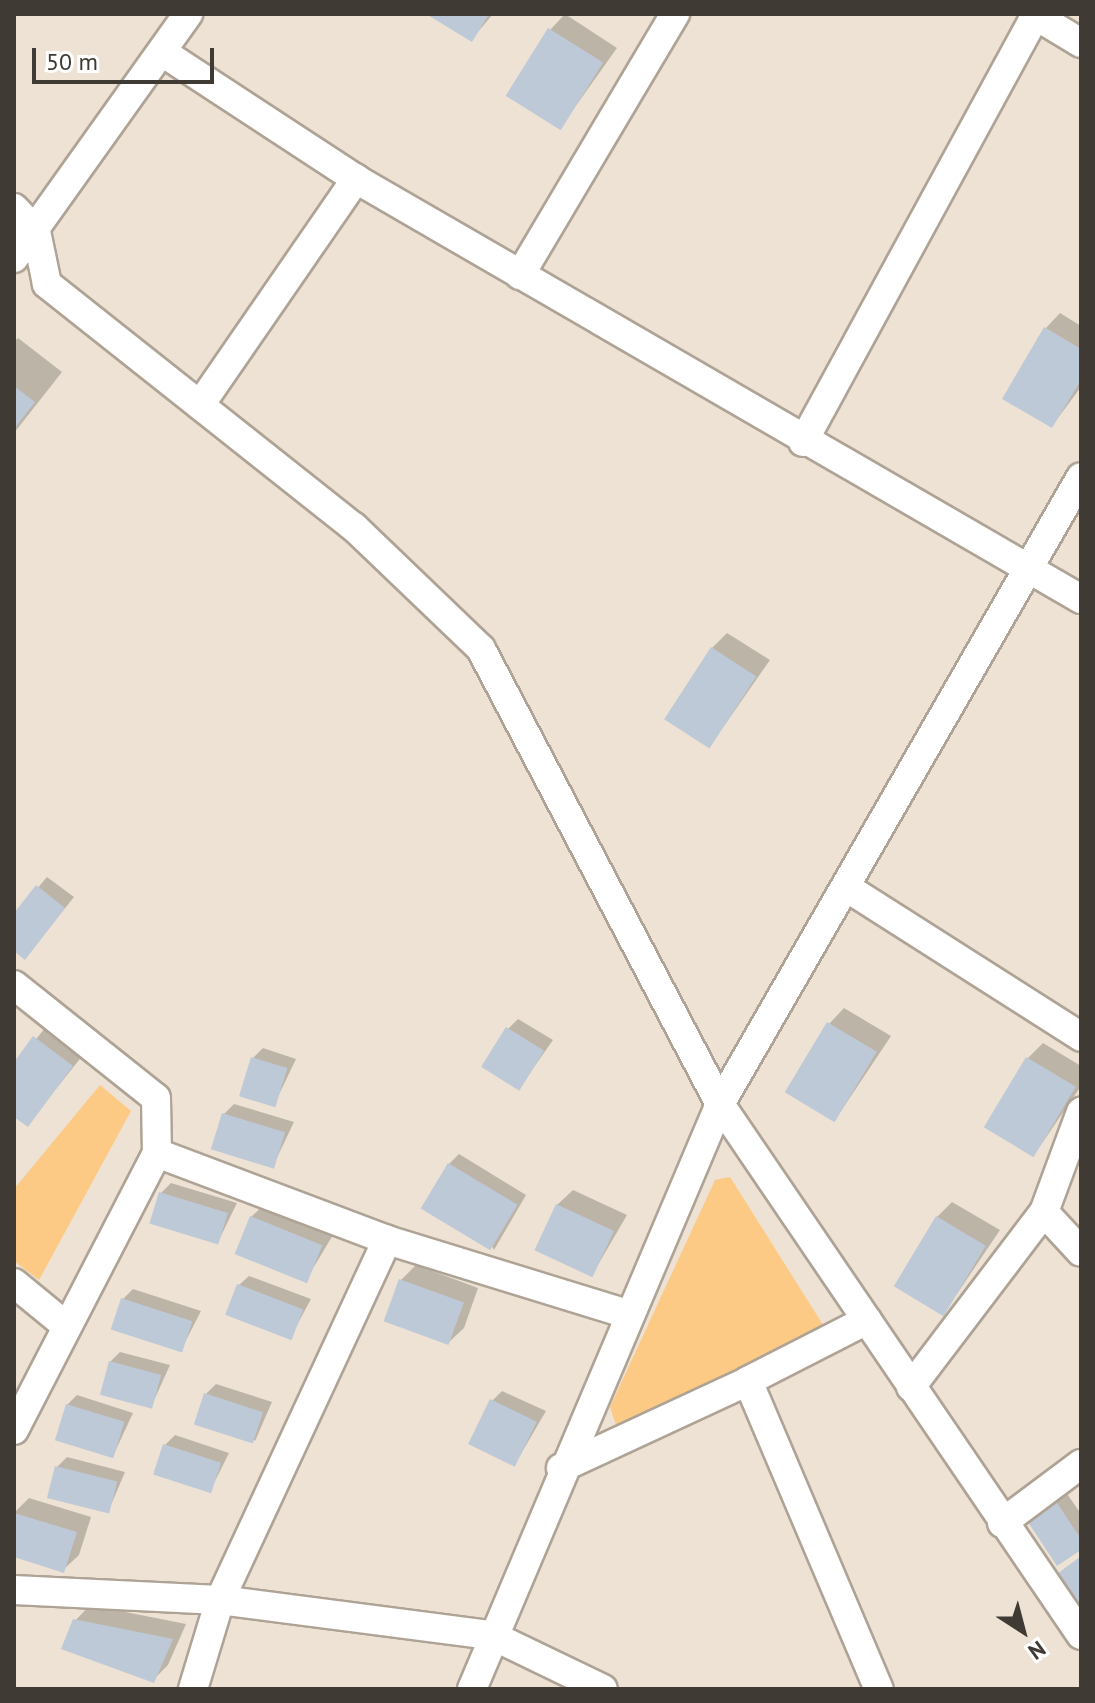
<!DOCTYPE html>
<html>
<head>
<meta charset="utf-8">
<style>
  body { margin:0 }
  #map { position:relative; width:1095px; height:1703px; overflow:hidden; background:#ede2d3; font-family:"PT Sans",sans-serif }
  div>[style] { position:absolute }
  .green>* { inset:0; background:#fcca84 }
  .shadow>* { inset:0; background:#0003 }
  .building>* { inset:0; background:#bec9d8; transform-origin:0 0 }
  .roads { filter:drop-shadow(2px 0 #aea395) drop-shadow(-2px 0 #aea395) drop-shadow(0 2px #aea395) drop-shadow(0 -2px #aea395) }
  .minor>* { height:28px; margin:-14px; padding:0 14px; transform-origin:14px; border-radius:14px; background:#fff }
  span { translate:-50% -50%; white-space:nowrap; text-align:center; line-height:1.15; -webkit-text-stroke:7px #fff; paint-order:stroke }
  .frame { position:absolute; inset:0; border:16px solid #3f3b34; pointer-events:none }
  .north { position:absolute; left:983px; top:1591px; width:80px; height:80px; -webkit-text-stroke:6px #fff; paint-order:stroke; rotate:144deg; font-size:22px; font-weight:700; line-height:32px; text-align:center; color:#3f3b34 }
  .north::after { content:''; display:block; margin:auto; width:28px; height:36px; background:#3f3b34; clip-path:polygon(50% 0,100% 100%,50% 72%,0 100%) }
  .scale { position:absolute; left:32px; top:48px; width:182px; height:36px; box-sizing:border-box; border:4px solid #3f3b34; border-top:0; padding-left:10px; font-size:24px; line-height:28px; white-space:nowrap; color:#3f3b34; -webkit-text-stroke:6px #fff; paint-order:stroke }
</style>
</head>
<body>
<div id="map">
  <div class="green">
    <i style="clip-path:polygon(100px 1085px,131px 1111px,39px 1280px,14px 1261px,14px 1189px)"></i>
    <i style="clip-path:polygon(730px 1177px,825px 1328px,618px 1431px,610px 1407px,715px 1180px)"></i>
  </div>
  <div class="shadow">
    <i style="clip-path:polygon(430px 14px,493px 14px,471px 40px)"></i>
    <i style="clip-path:polygon(565px 14px,617px 48px,560px 128px,550px 30px)"></i>
    <i style="clip-path:polygon(1060px 313px,1081px 326px,1081px 387px,1052px 426px,1045px 329px)"></i>
    <i style="clip-path:polygon(18px 338px,62px 372px,14px 433px,14px 342px)"></i>
    <i style="clip-path:polygon(727px 633px,770px 660px,710px 746px,712px 648px)"></i>
    <i style="clip-path:polygon(47px 877px,74px 897px,34px 947px,14px 949px,14px 916px)"></i>
    <i style="clip-path:polygon(844px 1008px,891px 1036px,835px 1120px,829px 1024px)"></i>
    <i style="clip-path:polygon(518px 1019px,553px 1040px,520px 1087px,508px 1029px)"></i>
    <i style="clip-path:polygon(50px 1022px,87px 1050px,28px 1124px,14px 1114px,14px 1066px)"></i>
    <i style="clip-path:polygon(1043px 1043px,1081px 1066px,1081px 1086px,1034px 1155px,1028px 1058px)"></i>
    <i style="clip-path:polygon(263px 1048px,296px 1059px,274px 1105px,253px 1058px)"></i>
    <i style="clip-path:polygon(234px 1104px,294px 1122px,273px 1166px,224px 1114px)"></i>
    <i style="clip-path:polygon(459px 1154px,526px 1195px,494px 1250px,449px 1164px)"></i>
    <i style="clip-path:polygon(171px 1183px,237px 1203px,218px 1242px,161px 1193px)"></i>
    <i style="clip-path:polygon(573px 1190px,627px 1215px,592px 1275px,557px 1205px)"></i>
    <i style="clip-path:polygon(267px 1202px,336px 1230px,306px 1280px,251px 1217px)"></i>
    <i style="clip-path:polygon(952px 1202px,1000px 1230px,944px 1313px,937px 1217px)"></i>
    <i style="clip-path:polygon(416px 1265px,478px 1288px,464px 1328px,448px 1343px,401px 1280px)"></i>
    <i style="clip-path:polygon(249px 1276px,311px 1299px,290px 1338px,239px 1285px)"></i>
    <i style="clip-path:polygon(133px 1289px,201px 1311px,181px 1350px,123px 1299px)"></i>
    <i style="clip-path:polygon(120px 1352px,170px 1365px,151px 1407px,110px 1362px)"></i>
    <i style="clip-path:polygon(216px 1384px,272px 1402px,255px 1441px,206px 1394px)"></i>
    <i style="clip-path:polygon(502px 1391px,546px 1411px,515px 1464px,492px 1401px)"></i>
    <i style="clip-path:polygon(77px 1395px,133px 1413px,113px 1456px,67px 1405px)"></i>
    <i style="clip-path:polygon(175px 1435px,229px 1453px,210px 1491px,165px 1445px)"></i>
    <i style="clip-path:polygon(67px 1457px,125px 1472px,108px 1512px,57px 1467px)"></i>
    <i style="clip-path:polygon(1063px 1488px,1081px 1514px,1081px 1548px,1036px 1507px)"></i>
    <i style="clip-path:polygon(29px 1498px,91px 1517px,79px 1555px,63px 1570px,14px 1555px,14px 1513px)"></i>
    <i style="clip-path:polygon(90px 1605px,186px 1624px,168px 1665px,153px 1680px,75px 1621px)"></i>
  </div>
  <div class="building">
    <i style="clip-path:polygon(426px 14px,489px 14px,472px 42px)"></i>
    <i style="left:548px;top:28px;width:65px;height:80px;rotate:32deg"></i>
    <i style="clip-path:polygon(1044px 327px,1081px 349px,1081px 380px,1052px 428px,1002px 399px)"></i>
    <i style="clip-path:polygon(14px 386px,35px 402px,14px 429px)"></i>
    <i style="left:711px;top:647px;width:54px;height:86px;rotate:33deg"></i>
    <i style="clip-path:polygon(36px 885px,65px 908px,25px 960px,14px 951px,14px 913px)"></i>
    <i style="left:827px;top:1022px;width:58px;height:82px;rotate:31deg"></i>
    <i style="left:506px;top:1027px;width:45px;height:47px;rotate:32deg"></i>
    <i style="clip-path:polygon(33px 1036px,73px 1066px,28px 1127px,14px 1117px,14px 1062px)"></i>
    <i style="left:251px;top:1057px;width:38px;height:41px;rotate:17deg"></i>
    <i style="left:1026px;top:1057px;width:58px;height:82px;rotate:31deg"></i>
    <i style="left:222px;top:1113px;width:66px;height:38px;rotate:17deg"></i>
    <i style="left:448px;top:1163px;width:81px;height:53px;rotate:31deg"></i>
    <i style="left:159px;top:1192px;width:72px;height:33px;rotate:17deg"></i>
    <i style="left:556px;top:1204px;width:64px;height:51px;rotate:25deg"></i>
    <i style="left:250px;top:1216px;width:78px;height:41px;rotate:22deg"></i>
    <i style="left:936px;top:1216px;width:58px;height:82px;rotate:31deg"></i>
    <i style="left:399px;top:1279px;width:69px;height:45px;rotate:20deg"></i>
    <i style="left:237px;top:1284px;width:71px;height:33px;rotate:21deg"></i>
    <i style="left:121px;top:1298px;width:75px;height:33px;rotate:18deg"></i>
    <i style="left:109px;top:1361px;width:54px;height:35px;rotate:15deg"></i>
    <i style="left:204px;top:1393px;width:62px;height:33px;rotate:18deg"></i>
    <i style="left:490px;top:1399px;width:52px;height:50px;rotate:26deg"></i>
    <i style="left:66px;top:1404px;width:61px;height:38px;rotate:17deg"></i>
    <i style="left:163px;top:1444px;width:61px;height:32px;rotate:18deg"></i>
    <i style="left:55px;top:1466px;width:64px;height:33px;rotate:14deg"></i>
    <i style="clip-path:polygon(1053px 1497px,1081px 1539px,1081px 1550px,1057px 1566px,1024px 1516px)"></i>
    <i style="clip-path:polygon(14px 1513px,77px 1532px,64px 1573px,14px 1557px)"></i>
    <i style="clip-path:polygon(1081px 1556px,1081px 1606px,1057px 1574px)"></i>
    <i style="clip-path:polygon(73px 1619px,173px 1639px,154px 1683px,61px 1649px)"></i>
  </div>
  <div class="roads">
    <div class="minor">
      <i style="left:1033px;top:14px;width:56px;rotate:31.1deg"></i>
      <i style="left:162px;top:52px;width:232px;rotate:33.2deg"></i>
      <i style="left:356px;top:179px;width:838px;rotate:30.08deg"></i>
      <i style="left:14px;top:208px;width:32px;rotate:46deg"></i>
      <i style="left:36px;top:231px;width:54px;rotate:78.3deg"></i>
      <i style="left:47px;top:284px;width:392px;rotate:38.4deg"></i>
      <i style="left:354px;top:527px;width:176px;rotate:43.8deg"></i>
      <i style="left:481px;top:649px;width:514px;rotate:62.29deg"></i>
      <i style="left:720px;top:1104px;width:642px;rotate:55.79deg"></i>
      <i style="left:14px;top:258px;width:300px;rotate:-54.5deg"></i>
      <i style="left:520px;top:275px;width:304px;rotate:-59.3deg"></i>
      <i style="left:200px;top:405px;width:275px;rotate:-55.4deg"></i>
      <i style="left:803px;top:442px;width:487px;rotate:-61.4deg"></i>
      <i style="left:849px;top:889px;width:275px;rotate:32.5deg"></i>
      <i style="left:14px;top:985px;width:181px;rotate:38.5deg"></i>
      <i style="left:156px;top:1098px;width:55px;rotate:89deg"></i>
      <i style="left:1044px;top:1212px;width:54px;rotate:47.2deg"></i>
      <i style="left:14px;top:1283px;width:65px;rotate:39.4deg"></i>
      <i style="left:867px;top:1320px;width:134px;rotate:152.9deg"></i>
      <i style="left:748px;top:1381px;width:335px;rotate:67deg"></i>
      <i style="left:911px;top:1387px;width:220px;rotate:-52.8deg"></i>
      <i style="left:1044px;top:1212px;width:107px;rotate:-69.7deg"></i>
      <i style="left:14px;top:1430px;width:312px;rotate:-62.7deg"></i>
      <i style="left:157px;top:1153px;width:246px;rotate:20.7deg"></i>
      <i style="left:387px;top:1240px;width:249px;rotate:17.1deg"></i>
      <i style="left:561px;top:1468px;width:206px;rotate:-24.9deg"></i>
      <i style="left:1002px;top:1523px;width:99px;rotate:-36.8deg"></i>
      <i style="left:14px;top:1590px;width:206px;rotate:2.8deg"></i>
      <i style="left:220px;top:1600px;width:273px;rotate:7.4deg"></i>
      <i style="left:491px;top:1635px;width:124px;rotate:25.7deg"></i>
      <i style="left:193px;top:1689px;width:93px;rotate:-73.1deg"></i>
      <i style="left:220px;top:1600px;width:397px;rotate:-65.1deg"></i>
      <i style="left:472px;top:1689px;width:635px;rotate:-67.03deg"></i>
      <i style="left:720px;top:1104px;width:723px;rotate:-60.07deg"></i>
    </div>
  </div>
  <div class="frame"></div>
  <div class="north">N</div>
  <div class="scale">50 m</div>
</div>
</body>
</html>
